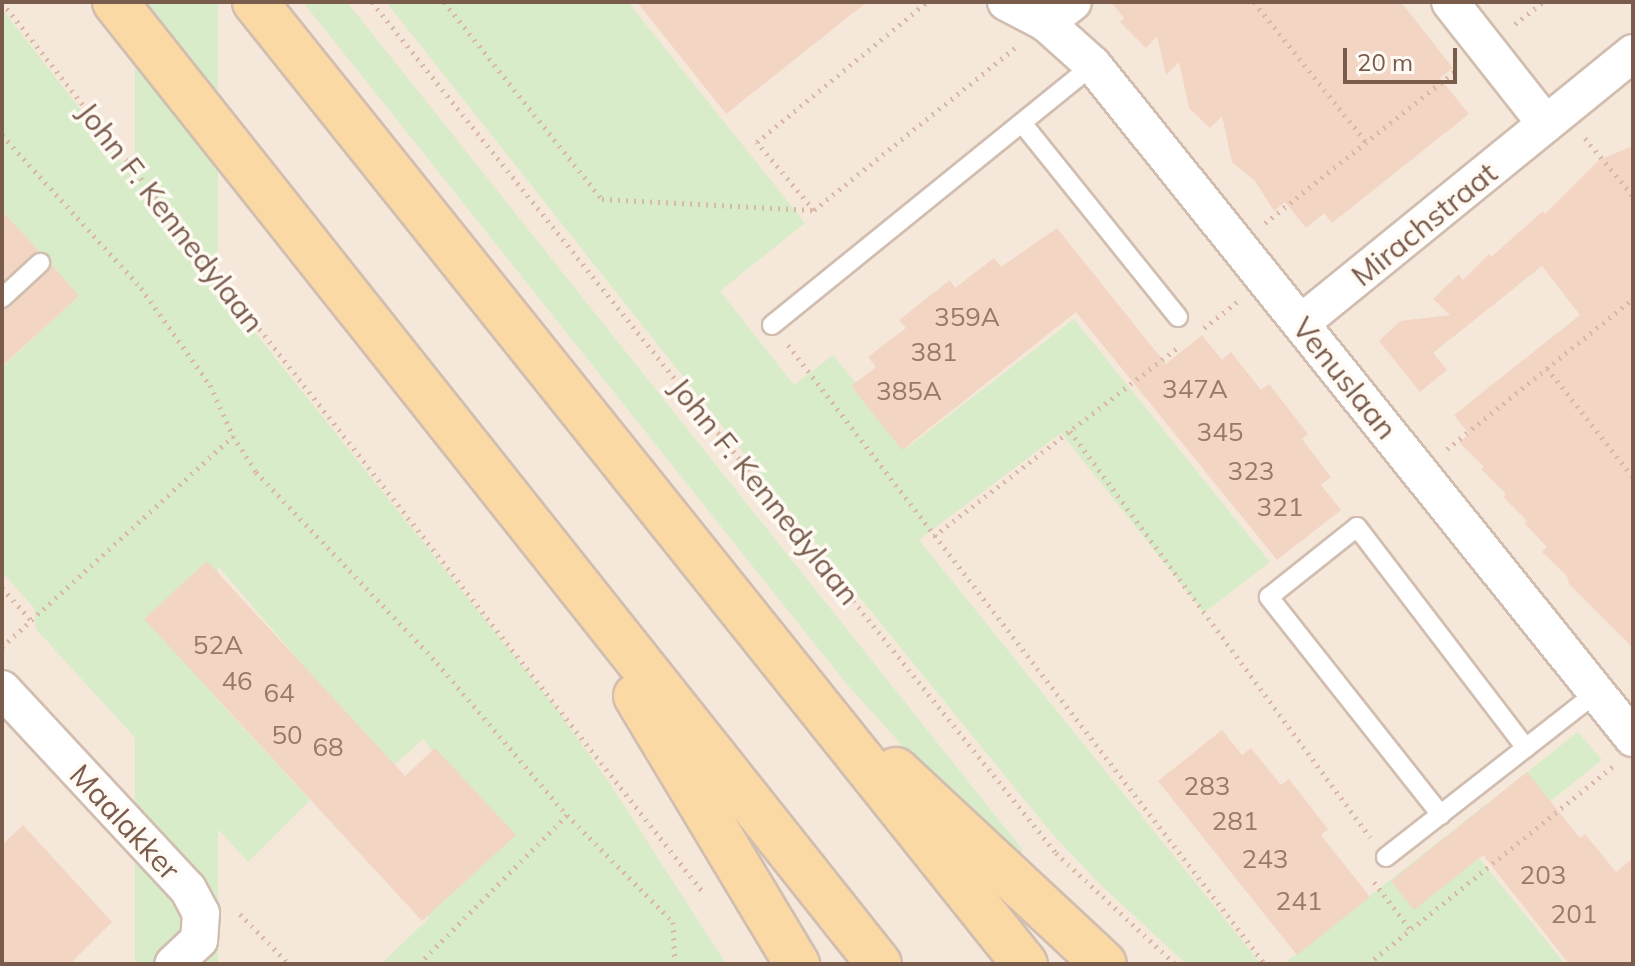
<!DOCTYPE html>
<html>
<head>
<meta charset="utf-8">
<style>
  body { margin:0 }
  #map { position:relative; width:1635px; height:966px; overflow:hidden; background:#fdf6ec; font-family:Mulish,sans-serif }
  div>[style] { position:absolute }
  .residential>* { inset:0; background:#f5e8da; transform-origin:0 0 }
  .green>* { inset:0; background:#d8ecc9; transform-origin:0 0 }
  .building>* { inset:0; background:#f3d5c3 }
  .path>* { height:5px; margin-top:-2.5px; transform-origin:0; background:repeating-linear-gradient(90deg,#d9b8a5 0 2px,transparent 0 8px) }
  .roads { filter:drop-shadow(2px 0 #d1beb0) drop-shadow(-2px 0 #d1beb0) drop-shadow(0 2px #d1beb0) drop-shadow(0 -2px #d1beb0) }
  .lane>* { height:18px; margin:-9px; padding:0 9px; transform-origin:9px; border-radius:9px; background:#fff }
  .street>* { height:36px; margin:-18px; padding:0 18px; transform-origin:18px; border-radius:18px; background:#fff }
  .primary>* { height:44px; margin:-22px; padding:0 22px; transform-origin:22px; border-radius:22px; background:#fbd9a5 }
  span { translate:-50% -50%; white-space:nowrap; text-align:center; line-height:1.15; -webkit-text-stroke:7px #fffaf3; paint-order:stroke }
  .number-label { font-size:26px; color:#987a6a }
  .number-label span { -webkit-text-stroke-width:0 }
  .street-label { font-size:30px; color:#7a5c4d }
  .frame { position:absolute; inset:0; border:4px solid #7a5c4d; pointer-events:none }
  .scale { position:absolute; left:1343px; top:48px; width:114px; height:36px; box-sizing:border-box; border:4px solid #7a5c4d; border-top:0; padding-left:10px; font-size:24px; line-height:28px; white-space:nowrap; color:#7a5c4d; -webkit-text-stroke:6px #fffaf3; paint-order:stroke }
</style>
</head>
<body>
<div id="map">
  <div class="residential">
    <i style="left:2px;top:2px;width:1631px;height:962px"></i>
  </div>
  <div class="green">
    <i style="left:135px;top:2px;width:83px;height:1232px"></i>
    <i style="clip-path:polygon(303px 2px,347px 2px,1022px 849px,1022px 865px,953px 802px,845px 682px)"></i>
    <i style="clip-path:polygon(386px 2px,628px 2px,805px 223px,720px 291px,794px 385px,833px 355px,908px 447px,1074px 319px,1270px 562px,1204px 613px,1061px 433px,919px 540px,1261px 964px,1186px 964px,1101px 885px,1054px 836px,796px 519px)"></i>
    <i style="clip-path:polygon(2px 9px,252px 329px,553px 704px,611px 785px,726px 964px,381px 964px,429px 918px,406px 891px,484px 816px,423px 739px,391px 768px,213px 560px,144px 620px,310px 800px,248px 862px,36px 629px,34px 608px,2px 572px,2px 367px,79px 296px,2px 211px)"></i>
    <i style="clip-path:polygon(1578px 732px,1602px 760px,1479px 858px,1565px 964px,1283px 964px)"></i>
  </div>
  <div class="building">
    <i style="clip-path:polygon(637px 2px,867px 2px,726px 114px)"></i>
    <i style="clip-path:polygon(1111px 2px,1401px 2px,1453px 68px,1440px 78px,1469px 114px,1332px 223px,1324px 213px,1306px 228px,1285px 202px,1274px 211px,1255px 181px,1232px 162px,1222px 116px,1210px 128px,1189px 108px,1179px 62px,1166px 75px,1157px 36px,1146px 48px,1120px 22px,1124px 18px)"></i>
    <i style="clip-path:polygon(1633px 146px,1633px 648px,1569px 584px,1567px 576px,1542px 552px,1547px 547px,1524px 523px,1527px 521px,1503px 497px,1506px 494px,1481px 469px,1484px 467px,1459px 442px,1469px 434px,1454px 415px,1580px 315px,1542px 266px,1433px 353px,1447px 370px,1420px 392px,1379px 341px,1400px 321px,1450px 315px,1433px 299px,1459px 274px,1463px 280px,1489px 254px,1491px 257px,1543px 211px,1545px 214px,1599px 160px)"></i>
    <i style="clip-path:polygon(2px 211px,39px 251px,2px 282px)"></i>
    <i style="clip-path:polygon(1057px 228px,1166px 364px,1202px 335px,1222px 360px,1231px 352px,1261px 390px,1269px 384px,1308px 434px,1302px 439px,1331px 477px,1321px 485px,1341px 510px,1277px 560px,1076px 312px,902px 450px,851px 386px,876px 367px,868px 357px,906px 328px,899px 320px,950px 280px,955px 288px,994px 258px,1001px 267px)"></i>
    <i style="clip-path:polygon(52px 265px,79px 296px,2px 366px,2px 310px,10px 307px)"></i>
    <i style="clip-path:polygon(207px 561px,405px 776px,435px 748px,516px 835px,422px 921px,144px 619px)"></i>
    <i style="clip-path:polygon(1222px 730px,1242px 755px,1251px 748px,1281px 785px,1289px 779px,1328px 829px,1321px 835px,1370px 897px,1297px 955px,1158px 781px)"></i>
    <i style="clip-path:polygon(1527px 772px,1580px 838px,1585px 834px,1616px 872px,1633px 858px,1633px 964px,1569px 964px,1483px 855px,1414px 910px,1391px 881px)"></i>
    <i style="clip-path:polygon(23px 825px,112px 922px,70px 964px,2px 964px,2px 845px)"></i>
  </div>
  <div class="path">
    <i style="left:2px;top:2px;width:1132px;rotate:51.78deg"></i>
    <i style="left:372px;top:2px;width:1092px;rotate:51.21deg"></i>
    <i style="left:1056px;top:853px;width:163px;rotate:43deg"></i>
    <i style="left:444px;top:2px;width:253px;rotate:51.3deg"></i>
    <i style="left:602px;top:199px;width:212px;rotate:3deg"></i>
    <i style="left:814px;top:210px;width:258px;rotate:-38.9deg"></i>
    <i style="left:1254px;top:2px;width:179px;rotate:51.3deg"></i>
    <i style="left:1515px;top:24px;width:36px;rotate:-38deg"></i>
    <i style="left:2px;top:135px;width:207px;rotate:47.7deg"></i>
    <i style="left:141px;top:288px;width:119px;rotate:54.6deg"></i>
    <i style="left:210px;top:385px;width:56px;rotate:65.7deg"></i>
    <i style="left:233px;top:436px;width:43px;rotate:57.4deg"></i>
    <i style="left:256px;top:472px;width:263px;rotate:46.5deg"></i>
    <i style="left:437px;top:663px;width:200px;rotate:49.5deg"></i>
    <i style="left:567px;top:815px;width:151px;rotate:45.3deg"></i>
    <i style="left:673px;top:922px;width:42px;rotate:87.3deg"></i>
    <i style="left:1585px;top:138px;width:75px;rotate:50.4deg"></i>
    <i style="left:814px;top:210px;width:89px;rotate:-130deg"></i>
    <i style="left:757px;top:142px;width:220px;rotate:-39.5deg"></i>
    <i style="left:1265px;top:223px;width:246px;rotate:-38.6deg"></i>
    <i style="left:1204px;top:328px;width:42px;rotate:-38.2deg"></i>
    <i style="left:788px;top:345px;width:781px;rotate:52.38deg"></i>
    <i style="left:1547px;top:368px;width:139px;rotate:51.7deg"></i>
    <i style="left:1070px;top:431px;width:505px;rotate:53.54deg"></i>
    <i style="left:1447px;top:449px;width:239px;rotate:-38.9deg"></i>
    <i style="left:934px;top:536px;width:311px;rotate:-37.7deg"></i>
    <i style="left:2px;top:588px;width:43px;rotate:47.8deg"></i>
    <i style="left:2px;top:647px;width:313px;rotate:-42.4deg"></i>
    <i style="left:1374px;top:882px;width:59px;rotate:52.5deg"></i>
    <i style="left:240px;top:914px;width:70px;rotate:45.6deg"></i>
    <i style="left:419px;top:964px;width:210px;rotate:-45.2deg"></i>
    <i style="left:1368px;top:964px;width:315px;rotate:-38.9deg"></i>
  </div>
  <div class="roads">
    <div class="lane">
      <i style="left:1022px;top:123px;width:249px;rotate:51.2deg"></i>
      <i style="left:2px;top:298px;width:52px;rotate:-42.6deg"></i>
      <i style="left:772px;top:325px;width:413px;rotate:-39deg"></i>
      <i style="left:1441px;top:815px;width:278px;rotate:-128.3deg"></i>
      <i style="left:1269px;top:597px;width:112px;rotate:-38.5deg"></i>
      <i style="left:1357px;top:527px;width:278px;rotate:52.6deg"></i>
      <i style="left:1386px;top:857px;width:268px;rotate:-38deg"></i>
    </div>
    <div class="street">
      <i style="left:1006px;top:2px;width:45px;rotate:27.7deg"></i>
      <i style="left:1046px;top:23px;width:63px;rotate:41.8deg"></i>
      <i style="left:1093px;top:65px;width:863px;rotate:51.26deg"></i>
      <i style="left:1450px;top:2px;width:155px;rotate:51.8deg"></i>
      <i style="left:1046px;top:23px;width:34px;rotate:-38deg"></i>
      <i style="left:1301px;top:323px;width:428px;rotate:-39.1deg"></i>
      <i style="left:2px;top:689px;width:273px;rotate:47.1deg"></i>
      <i style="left:188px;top:889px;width:27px;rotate:62deg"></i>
      <i style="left:201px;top:913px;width:27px;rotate:94deg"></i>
      <i style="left:199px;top:940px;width:35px;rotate:137deg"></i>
    </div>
    <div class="primary">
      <i style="left:115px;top:2px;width:1228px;rotate:51.54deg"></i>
      <i style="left:255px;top:2px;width:1232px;rotate:51.33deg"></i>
      <i style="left:636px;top:696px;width:313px;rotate:59deg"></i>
      <i style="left:896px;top:770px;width:284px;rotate:43deg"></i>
    </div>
  </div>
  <div class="number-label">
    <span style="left:967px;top:317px">359A</span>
    <span style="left:934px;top:352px">381</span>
    <span style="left:1195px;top:389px">347A</span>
    <span style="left:909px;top:391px">385A</span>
    <span style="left:1220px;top:432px">345</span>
    <span style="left:1251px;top:471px">323</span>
    <span style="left:1280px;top:507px">321</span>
    <span style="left:218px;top:645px">52A</span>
    <span style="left:237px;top:681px">46</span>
    <span style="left:279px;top:693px">64</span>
    <span style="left:287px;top:735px">50</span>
    <span style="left:328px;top:747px">68</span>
    <span style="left:1207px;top:786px">283</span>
    <span style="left:1235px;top:821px">281</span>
    <span style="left:1265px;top:859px">243</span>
    <span style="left:1543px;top:875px">203</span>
    <span style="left:1299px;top:901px">241</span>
    <span style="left:1574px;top:914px">201</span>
  </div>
  <div class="street-label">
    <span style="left:171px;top:217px;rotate:52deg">John F. Kennedylaan</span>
    <span style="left:1424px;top:224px;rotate:-39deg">Mirachstraat</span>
    <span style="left:1345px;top:378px;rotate:51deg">Venuslaan</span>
    <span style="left:765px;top:491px;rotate:51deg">John F. Kennedylaan</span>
    <span style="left:125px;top:822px;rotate:47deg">Maalakker</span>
  </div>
  <div class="frame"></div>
  <div class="scale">20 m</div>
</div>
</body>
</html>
